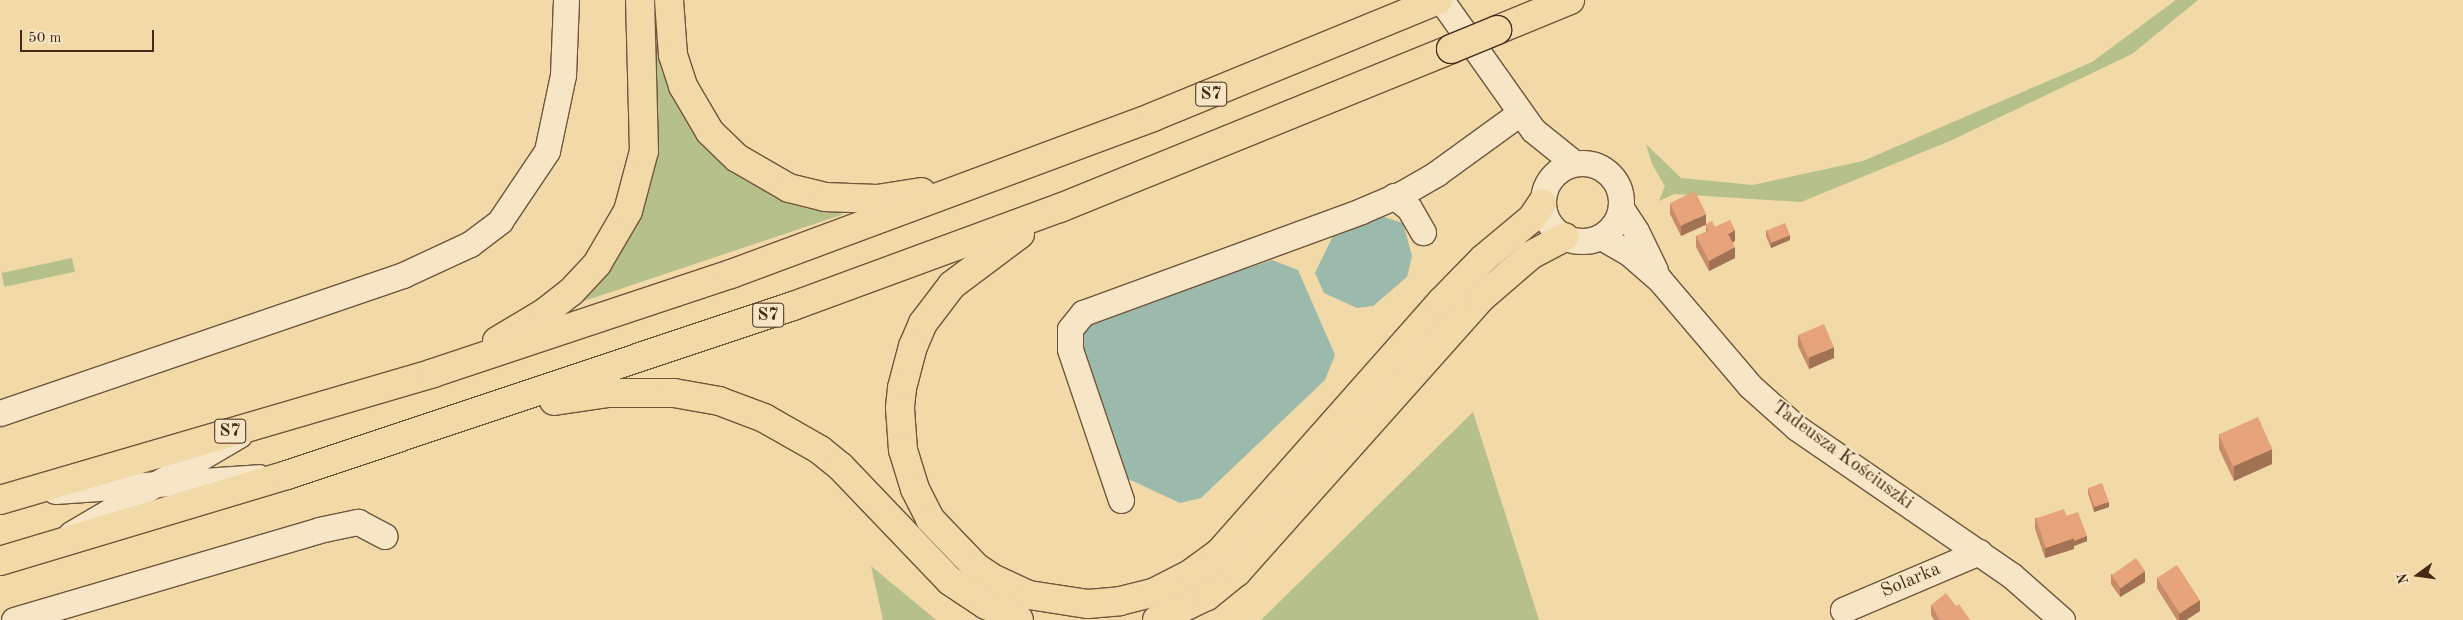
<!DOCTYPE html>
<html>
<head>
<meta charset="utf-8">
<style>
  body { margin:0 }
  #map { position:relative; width:2463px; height:620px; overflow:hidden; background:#f1d9a8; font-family:"Old Standard TT",serif }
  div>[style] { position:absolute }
  .green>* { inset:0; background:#b6c08b; transform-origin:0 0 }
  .water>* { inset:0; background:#9bbaab }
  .roads { filter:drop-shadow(1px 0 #70553b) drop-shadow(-1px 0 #70553b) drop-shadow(0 1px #70553b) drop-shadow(0 -1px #70553b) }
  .minor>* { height:25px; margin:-12.5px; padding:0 12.5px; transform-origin:12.5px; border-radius:12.5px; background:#f6e6c6 }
  .minor>.ring { margin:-12.5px; padding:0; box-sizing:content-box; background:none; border:25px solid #f6e6c6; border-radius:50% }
  .highway>* { height:28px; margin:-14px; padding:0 14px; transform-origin:14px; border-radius:14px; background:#f1d9a8 }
  .bridges { filter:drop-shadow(1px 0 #452917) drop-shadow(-1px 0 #452917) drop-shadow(0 1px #452917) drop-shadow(0 -1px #452917) }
  .highway-bridge>* { height:28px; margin:-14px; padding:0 14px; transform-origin:14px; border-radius:14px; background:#f1d9a8 }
  .wall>* { inset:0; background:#c78c69 }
  .shaded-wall>* { inset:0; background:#a27255 }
  .building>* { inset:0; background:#e7a37a; transform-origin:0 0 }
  span { translate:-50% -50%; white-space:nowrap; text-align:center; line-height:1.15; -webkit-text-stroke:4px #f6e6c6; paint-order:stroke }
  .shield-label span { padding:1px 4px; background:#f6e6c6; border:1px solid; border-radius:4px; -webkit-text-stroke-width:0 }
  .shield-label { font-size:18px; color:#452917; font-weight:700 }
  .street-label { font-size:19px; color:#452917 }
  .north { position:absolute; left:2393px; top:550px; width:50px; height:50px; -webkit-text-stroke:4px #f6e6c6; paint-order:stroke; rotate:256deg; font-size:14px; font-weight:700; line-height:20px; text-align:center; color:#452917 }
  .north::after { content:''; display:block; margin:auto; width:18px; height:22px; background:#452917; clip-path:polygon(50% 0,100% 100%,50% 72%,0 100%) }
  .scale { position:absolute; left:20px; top:30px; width:134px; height:22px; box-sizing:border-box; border:2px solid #452917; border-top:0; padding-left:6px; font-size:15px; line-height:18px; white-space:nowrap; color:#452917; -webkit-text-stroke:4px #f6e6c6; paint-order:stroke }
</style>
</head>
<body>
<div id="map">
  <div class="green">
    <i style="clip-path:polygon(653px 0,658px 0,658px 42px,675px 98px,705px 144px,722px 162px,770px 194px,806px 208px,844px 214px,578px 303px,621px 253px,646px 201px,652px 174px,657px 122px,650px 44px)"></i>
    <i style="clip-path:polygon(2176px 0,2198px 0,2132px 54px,1950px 141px,1801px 202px,1674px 194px,1659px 201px,1665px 186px,1652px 164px,1646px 144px,1681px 178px,1753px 185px,1863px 161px,2092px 62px)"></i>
    <i style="left:72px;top:258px;width:14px;height:72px;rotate:78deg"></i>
    <i style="clip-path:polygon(1473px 412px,1539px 620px,1261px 620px)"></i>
    <i style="clip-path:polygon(871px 566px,935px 619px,936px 620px,883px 620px)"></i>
  </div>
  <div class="water">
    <i style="clip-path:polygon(1377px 215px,1403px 223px,1412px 256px,1407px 277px,1373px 306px,1357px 308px,1324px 293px,1315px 273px,1333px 236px)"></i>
    <i style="clip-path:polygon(1272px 260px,1298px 270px,1335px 355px,1325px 380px,1201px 498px,1180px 503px,1124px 477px,1076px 346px,1086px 322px)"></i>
  </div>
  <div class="roads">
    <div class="minor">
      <i style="left:1441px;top:0;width:159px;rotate:54.7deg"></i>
      <i style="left:1533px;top:130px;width:53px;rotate:38.8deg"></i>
      <i class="ring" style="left:1543px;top:163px;width:53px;height:53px"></i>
      <i style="left:1394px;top:196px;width:19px;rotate:39deg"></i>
      <i style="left:1409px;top:208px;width:28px;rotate:60deg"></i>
      <i style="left:1621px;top:208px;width:27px;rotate:57deg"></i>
      <i style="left:1636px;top:231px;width:43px;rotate:64deg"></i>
      <i style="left:1601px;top:237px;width:32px;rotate:30deg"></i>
      <i style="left:1629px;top:253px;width:40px;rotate:41deg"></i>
      <i style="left:1659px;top:279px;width:140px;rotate:49.6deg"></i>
      <i style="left:1750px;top:386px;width:63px;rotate:41.8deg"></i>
      <i style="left:1797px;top:428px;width:260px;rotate:34.5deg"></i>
      <i style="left:2011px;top:575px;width:68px;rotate:41.4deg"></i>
      <i style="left:0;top:413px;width:426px;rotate:-18.9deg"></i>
      <i style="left:403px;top:275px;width:74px;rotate:-24.8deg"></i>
      <i style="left:470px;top:244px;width:38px;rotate:-37deg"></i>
      <i style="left:500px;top:221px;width:84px;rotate:-56.1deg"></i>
      <i style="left:547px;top:151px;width:78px;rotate:-78.1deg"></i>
      <i style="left:563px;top:75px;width:75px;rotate:-87.7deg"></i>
      <i style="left:55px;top:491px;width:204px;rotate:-3.9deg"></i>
      <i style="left:1121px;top:500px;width:159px;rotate:-108.7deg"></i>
      <i style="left:1070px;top:349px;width:20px;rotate:-90deg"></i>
      <i style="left:1070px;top:329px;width:21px;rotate:-51deg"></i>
      <i style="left:1083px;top:313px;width:296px;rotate:-20.1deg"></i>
      <i style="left:1361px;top:211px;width:46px;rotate:-23.2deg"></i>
      <i style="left:1403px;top:193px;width:39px;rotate:-30deg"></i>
      <i style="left:1437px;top:173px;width:102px;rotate:-35.9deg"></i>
      <i style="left:71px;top:534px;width:195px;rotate:-30.5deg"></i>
      <i style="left:1843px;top:610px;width:148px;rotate:-23.1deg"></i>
      <i style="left:14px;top:620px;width:318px;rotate:-16.4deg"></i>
      <i style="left:319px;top:530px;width:40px;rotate:-12deg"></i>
      <i style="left:358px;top:522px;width:30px;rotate:28deg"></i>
    </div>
    <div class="highway">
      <i style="left:669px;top:0;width:55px;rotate:85.8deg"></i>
      <i style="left:673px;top:55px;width:33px;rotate:72deg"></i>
      <i style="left:683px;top:86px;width:53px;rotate:59.6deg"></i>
      <i style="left:710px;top:132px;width:37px;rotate:44deg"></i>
      <i style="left:737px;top:158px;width:60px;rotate:30deg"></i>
      <i style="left:789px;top:188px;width:37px;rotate:14deg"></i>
      <i style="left:825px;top:197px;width:52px;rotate:2.2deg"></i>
      <i style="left:877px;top:199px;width:45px;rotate:-9deg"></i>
      <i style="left:1497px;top:30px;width:79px;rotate:-22.3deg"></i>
      <i style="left:1020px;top:234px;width:85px;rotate:143.1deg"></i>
      <i style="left:952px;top:285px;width:48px;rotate:127.3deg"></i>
      <i style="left:923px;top:323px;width:25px;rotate:113deg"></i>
      <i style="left:913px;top:346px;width:43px;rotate:104.7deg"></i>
      <i style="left:902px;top:388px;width:20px;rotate:96deg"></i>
      <i style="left:900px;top:408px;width:42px;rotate:85.9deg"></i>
      <i style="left:903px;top:450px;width:41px;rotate:72.9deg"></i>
      <i style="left:915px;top:489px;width:34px;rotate:63deg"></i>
      <i style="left:930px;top:519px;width:66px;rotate:46.2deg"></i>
      <i style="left:976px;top:567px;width:22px;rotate:34deg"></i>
      <i style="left:994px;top:579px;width:38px;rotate:25deg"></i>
      <i style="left:1029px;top:595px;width:60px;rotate:8.7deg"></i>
      <i style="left:1088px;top:604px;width:32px;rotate:-5deg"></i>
      <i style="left:1120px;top:601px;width:36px;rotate:-14deg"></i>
      <i style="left:1155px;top:592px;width:39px;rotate:-27deg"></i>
      <i style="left:1190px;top:574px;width:36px;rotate:-36deg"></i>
      <i style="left:1219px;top:553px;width:335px;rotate:-48.5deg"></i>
      <i style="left:1441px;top:302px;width:60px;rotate:-45.7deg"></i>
      <i style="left:1483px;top:259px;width:64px;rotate:-39.9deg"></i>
      <i style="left:1532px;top:218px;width:18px;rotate:-56deg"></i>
      <i style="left:497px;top:341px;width:55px;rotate:-30.8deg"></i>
      <i style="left:544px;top:313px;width:34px;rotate:-38deg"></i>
      <i style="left:571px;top:292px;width:38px;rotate:-47deg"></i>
      <i style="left:597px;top:264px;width:61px;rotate:-59.7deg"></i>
      <i style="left:628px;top:211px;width:62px;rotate:-75.1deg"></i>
      <i style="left:644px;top:151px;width:151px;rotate:-91.5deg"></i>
      <i style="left:554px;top:401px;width:55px;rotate:-8.4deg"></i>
      <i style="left:608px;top:393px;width:66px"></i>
      <i style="left:674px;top:393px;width:46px;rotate:10.1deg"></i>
      <i style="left:719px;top:401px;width:48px;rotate:20.7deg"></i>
      <i style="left:764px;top:418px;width:64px;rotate:29.7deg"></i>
      <i style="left:820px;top:450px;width:26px;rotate:39deg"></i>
      <i style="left:840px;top:466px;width:159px;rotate:46.3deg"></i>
      <i style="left:950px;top:581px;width:43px;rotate:33.7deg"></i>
      <i style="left:986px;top:605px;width:36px;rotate:24deg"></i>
      <i style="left:0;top:500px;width:451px;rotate:-16.3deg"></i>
      <i style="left:433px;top:373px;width:314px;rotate:-18.4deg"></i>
      <i style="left:731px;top:274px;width:450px;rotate:-20.4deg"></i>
      <i style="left:1153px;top:117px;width:308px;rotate:-22.3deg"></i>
      <i style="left:0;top:561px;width:300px;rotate:-16.7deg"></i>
      <i style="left:287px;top:475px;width:533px;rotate:-18.47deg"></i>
      <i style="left:793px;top:306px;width:284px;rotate:-20.2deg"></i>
      <i style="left:1060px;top:208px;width:422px;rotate:-22.1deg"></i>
      <i style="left:1157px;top:620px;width:55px;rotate:-25.6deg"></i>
      <i style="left:1207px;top:596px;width:38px;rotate:-39deg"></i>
      <i style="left:1237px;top:572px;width:365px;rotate:-48.3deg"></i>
      <i style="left:1480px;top:299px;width:67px;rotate:-40.8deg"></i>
      <i style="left:1531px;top:255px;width:38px;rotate:-28deg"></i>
    </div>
  </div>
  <div class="bridges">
    <div class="highway-bridge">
      <i style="left:1451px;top:49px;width:50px;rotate:-22.4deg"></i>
    </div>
  </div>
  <div class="wall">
    <i style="clip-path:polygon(1670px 203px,1706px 224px,1715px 227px,1735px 241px,1732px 242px,1735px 258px,1709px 271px,1696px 247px,1696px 236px,1706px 232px,1706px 225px,1681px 236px,1670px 214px)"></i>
    <i style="clip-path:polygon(1766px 230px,1790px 240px,1771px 248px,1766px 236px)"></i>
    <i style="clip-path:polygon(1798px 335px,1834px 358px,1809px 369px,1798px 346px)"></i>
    <i style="clip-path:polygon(2219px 434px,2272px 464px,2234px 481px,2219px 449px)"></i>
    <i style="clip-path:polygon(2088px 488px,2109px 507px,2094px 512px,2088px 493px)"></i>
    <i style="clip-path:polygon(2066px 516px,2087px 541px,2074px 546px,2074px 549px,2045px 558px,2035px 529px,2035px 518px)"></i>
    <i style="clip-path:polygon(2111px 574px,2145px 582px,2120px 597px,2111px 584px)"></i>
    <i style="clip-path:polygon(2157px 578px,2200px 611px,2186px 620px,2177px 620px,2157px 588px)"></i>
    <i style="clip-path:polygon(1931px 605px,1956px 606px,1970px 620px,1934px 620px,1931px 615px)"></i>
  </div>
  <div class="shaded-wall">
    <i style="clip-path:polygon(1706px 214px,1706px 224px,1681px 236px,1681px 226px)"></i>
    <i style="clip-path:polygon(1735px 230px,1735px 241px,1728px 245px,1728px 234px)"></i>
    <i style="clip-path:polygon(1790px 235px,1790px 240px,1771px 248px,1771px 243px)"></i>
    <i style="clip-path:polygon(1735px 247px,1735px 258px,1709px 271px,1709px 261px)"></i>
    <i style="clip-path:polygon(1834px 347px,1834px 358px,1809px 369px,1809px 358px)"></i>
    <i style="clip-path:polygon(2272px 449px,2272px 464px,2234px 481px,2234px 466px)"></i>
    <i style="clip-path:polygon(2109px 502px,2109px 507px,2094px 512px,2094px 506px)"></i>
    <i style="clip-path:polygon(2087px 536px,2087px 541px,2074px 546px,2074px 549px,2045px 558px,2045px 547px,2074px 538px)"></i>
    <i style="clip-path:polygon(2145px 571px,2145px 582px,2120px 597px,2120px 587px)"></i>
    <i style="clip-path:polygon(2200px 600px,2200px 611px,2186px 620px,2179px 620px,2179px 614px)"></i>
  </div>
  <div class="building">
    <i style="left:1695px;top:191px;width:25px;height:28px;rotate:64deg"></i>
    <i style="clip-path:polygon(1730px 220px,1735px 230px,1728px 234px,1735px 247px,1709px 261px,1696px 236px,1708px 231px,1706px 224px,1712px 221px,1715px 227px)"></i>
    <i style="left:1785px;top:223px;width:13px;height:20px;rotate:67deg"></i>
    <i style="left:1824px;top:324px;width:25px;height:28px;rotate:67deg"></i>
    <i style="left:2258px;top:417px;width:35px;height:43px;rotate:66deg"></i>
    <i style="left:2102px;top:483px;width:20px;height:15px;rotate:70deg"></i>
    <i style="left:2064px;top:509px;width:31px;height:30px;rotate:71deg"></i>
    <i style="clip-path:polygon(2078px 512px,2087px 536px,2074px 541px,2074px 538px,2066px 516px)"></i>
    <i style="left:2136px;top:558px;width:16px;height:30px;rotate:55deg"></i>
    <i style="left:2177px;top:565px;width:42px;height:24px;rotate:57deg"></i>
    <i style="clip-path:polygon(1946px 593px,1956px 606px,1959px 604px,1970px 620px,1940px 620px,1931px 605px)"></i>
  </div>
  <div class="shield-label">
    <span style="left:1211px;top:94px">S7</span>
    <span style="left:768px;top:315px">S7</span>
    <span style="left:230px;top:431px">S7</span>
  </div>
  <div class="street-label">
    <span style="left:1842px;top:456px;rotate:36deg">Tadeusza Kościuszki</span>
    <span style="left:1911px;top:581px;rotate:-23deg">Solarka</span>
  </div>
  <div class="north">N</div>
  <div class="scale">50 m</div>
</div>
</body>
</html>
